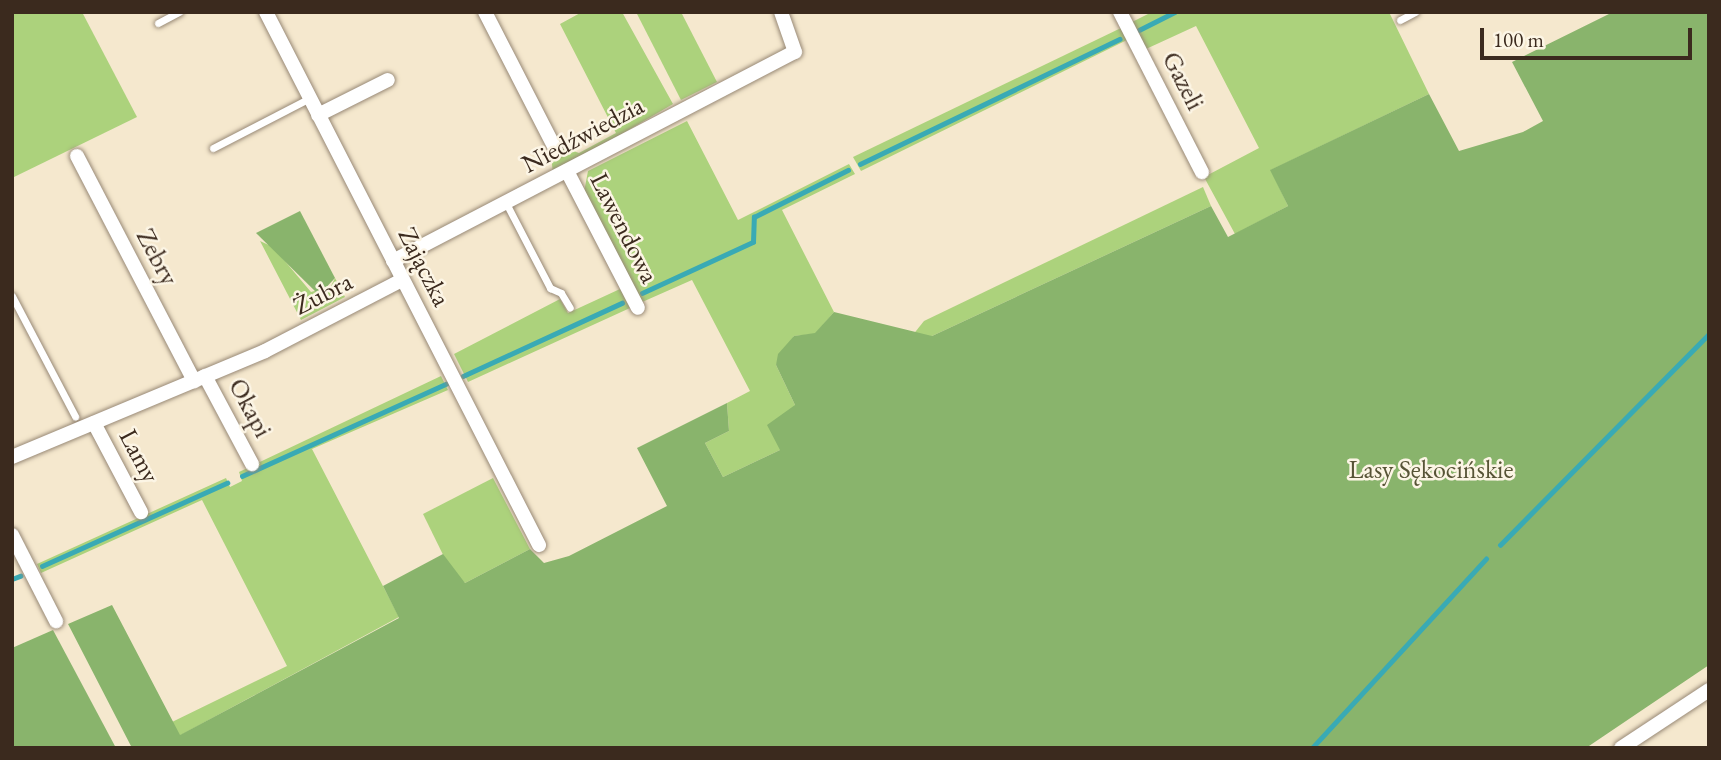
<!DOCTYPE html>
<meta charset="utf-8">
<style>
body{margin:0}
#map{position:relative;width:1721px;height:760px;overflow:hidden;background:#f5e8ce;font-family:"EB Garamond",serif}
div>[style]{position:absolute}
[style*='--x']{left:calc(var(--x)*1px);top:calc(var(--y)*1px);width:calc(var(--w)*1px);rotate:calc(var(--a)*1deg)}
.green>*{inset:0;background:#acd27c}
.forest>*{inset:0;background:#89b46c}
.stream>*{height:4.5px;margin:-2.25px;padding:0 2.25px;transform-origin:2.25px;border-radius:2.25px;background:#39aab5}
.roads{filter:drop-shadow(0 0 2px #988976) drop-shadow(0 0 2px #988976)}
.service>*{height:7px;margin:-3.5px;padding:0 3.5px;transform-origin:3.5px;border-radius:3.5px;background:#fff}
.minor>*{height:14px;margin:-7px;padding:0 7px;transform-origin:7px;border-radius:7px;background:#fff}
span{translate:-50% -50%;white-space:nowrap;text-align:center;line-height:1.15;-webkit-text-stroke:5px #fcf5e5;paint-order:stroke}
.street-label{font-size:26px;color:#3b2a1e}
.park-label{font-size:26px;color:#575436}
.frame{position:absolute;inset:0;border:14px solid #3b2a1e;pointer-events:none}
.scale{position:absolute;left:1480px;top:28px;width:212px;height:32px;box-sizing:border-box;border:4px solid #3b2a1e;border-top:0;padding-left:9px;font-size:21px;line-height:24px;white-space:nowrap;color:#3b2a1e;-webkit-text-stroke:5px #fcf5e5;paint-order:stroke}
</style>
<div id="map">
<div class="green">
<div style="clip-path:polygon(12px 12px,82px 12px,137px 117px,12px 178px)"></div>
<div style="clip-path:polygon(582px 12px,622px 12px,673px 104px,553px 174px,551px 155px,565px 148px,579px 153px,616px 133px,560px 24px)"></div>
<div style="clip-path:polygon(636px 12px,681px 12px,717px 82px,681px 100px)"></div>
<div style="clip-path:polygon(1152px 12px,1389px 12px,1429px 94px,1271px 170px,1288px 206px,1235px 234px,1204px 177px,1259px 148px,1196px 26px,1146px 49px,1132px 22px)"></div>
<div style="clip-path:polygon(1121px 28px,1127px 40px,861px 171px,853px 157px)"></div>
<div style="clip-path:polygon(687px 121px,738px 220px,849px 164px,855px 174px,782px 210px,834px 312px,815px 334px,794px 336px,776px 365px,795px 405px,780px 450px,723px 477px,705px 443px,729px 431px,727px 403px,750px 391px,692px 280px,640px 303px,584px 192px,588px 171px)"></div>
<div style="clip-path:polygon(1203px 187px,1211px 206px,932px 336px,912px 336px,924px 321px)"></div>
<div style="clip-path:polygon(260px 241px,273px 247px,311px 292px,331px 286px,335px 278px,345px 297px,301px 320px)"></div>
<div style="clip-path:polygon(620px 289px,630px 308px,468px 382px,454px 354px,560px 299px,568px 313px)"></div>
<div style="clip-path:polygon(441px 376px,448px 390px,312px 449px,399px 617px,179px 736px,172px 722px,287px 666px,202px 500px,41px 573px,37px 564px,226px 478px,230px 487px,242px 481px,239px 472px)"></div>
<div style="clip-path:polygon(493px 478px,530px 549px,465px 583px,452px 573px,423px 514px)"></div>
</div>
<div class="forest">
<div style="clip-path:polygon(1613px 12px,1709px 12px,1709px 665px,1586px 748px,132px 748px,68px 624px,112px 605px,180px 735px,399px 618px,383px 586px,443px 554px,465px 583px,530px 549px,544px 563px,569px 556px,667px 506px,637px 448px,727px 403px,729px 431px,705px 443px,723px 477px,780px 450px,767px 425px,795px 405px,776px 365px,778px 354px,794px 336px,815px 333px,834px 312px,932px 336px,1211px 206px,1228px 237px,1288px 206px,1270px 170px,1429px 94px,1459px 151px,1523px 132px,1543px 121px,1512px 62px)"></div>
<div style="clip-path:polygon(300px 211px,335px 278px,319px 295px,256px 233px)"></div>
<div style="clip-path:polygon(53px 630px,116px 748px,12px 748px,12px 648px)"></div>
</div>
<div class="stream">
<div style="--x:1139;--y:30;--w:40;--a:-26.6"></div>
<div style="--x:860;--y:164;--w:288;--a:-25.7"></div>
<div style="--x:642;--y:293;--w:122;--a:-24.7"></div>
<div style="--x:753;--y:242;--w:25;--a:-88"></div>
<div style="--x:754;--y:217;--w:105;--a:-26.6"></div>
<div style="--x:463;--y:376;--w:175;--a:-24.7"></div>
<div style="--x:242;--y:476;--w:224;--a:-24.3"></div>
<div style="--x:1500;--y:545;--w:297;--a:-45.3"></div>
<div style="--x:42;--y:566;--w:203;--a:-24.2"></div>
<div style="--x:12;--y:579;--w:9;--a:-21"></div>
<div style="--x:1312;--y:748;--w:257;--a:-47.4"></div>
</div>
<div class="roads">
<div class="service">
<div style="--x:1400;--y:20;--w:17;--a:-28"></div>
<div style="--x:158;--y:23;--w:24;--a:-28"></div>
<div style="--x:213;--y:148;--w:109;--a:-27.3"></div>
<div style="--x:506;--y:203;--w:96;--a:62.6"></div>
<div style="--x:550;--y:288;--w:12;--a:24"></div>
<div style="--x:561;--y:293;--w:17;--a:59"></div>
<div style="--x:12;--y:296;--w:136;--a:62.3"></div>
</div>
<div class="minor">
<div style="--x:266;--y:12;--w:599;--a:62.88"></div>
<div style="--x:485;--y:12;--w:155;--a:62.8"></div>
<div style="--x:1120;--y:12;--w:180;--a:62.9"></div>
<div style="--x:318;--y:115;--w:78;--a:-26.6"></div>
<div style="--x:77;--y:156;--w:254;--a:62.5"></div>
<div style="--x:567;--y:171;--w:154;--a:62.6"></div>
<div style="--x:393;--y:261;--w:453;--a:-27.5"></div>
<div style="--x:795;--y:52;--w:42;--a:-109.3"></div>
<div style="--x:205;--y:376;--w:100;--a:61.9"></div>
<div style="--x:94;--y:423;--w:101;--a:62.2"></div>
<div style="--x:12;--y:457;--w:274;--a:-22.7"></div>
<div style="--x:265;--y:351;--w:154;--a:-27.4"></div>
<div style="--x:12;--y:535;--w:97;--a:62.9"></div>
<div style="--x:1621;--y:748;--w:105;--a:-33.4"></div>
</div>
</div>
<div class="street-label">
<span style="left:1183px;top:81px;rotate:63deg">Gazeli</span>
<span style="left:583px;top:135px;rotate:-28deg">Niedźwiedzia</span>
<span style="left:624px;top:228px;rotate:63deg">Lawendowa</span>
<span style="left:157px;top:257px;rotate:62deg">Zebry</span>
<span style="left:424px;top:267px;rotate:63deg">Zajączka</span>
<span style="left:323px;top:294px;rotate:-27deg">Żubra</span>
<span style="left:250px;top:408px;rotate:62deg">Okapi</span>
<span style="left:139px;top:456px;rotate:62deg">Lamy</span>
</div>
<div class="park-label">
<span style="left:1431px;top:470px">Lasy Sękocińskie</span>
</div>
<div class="frame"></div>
<div class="scale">100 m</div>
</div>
